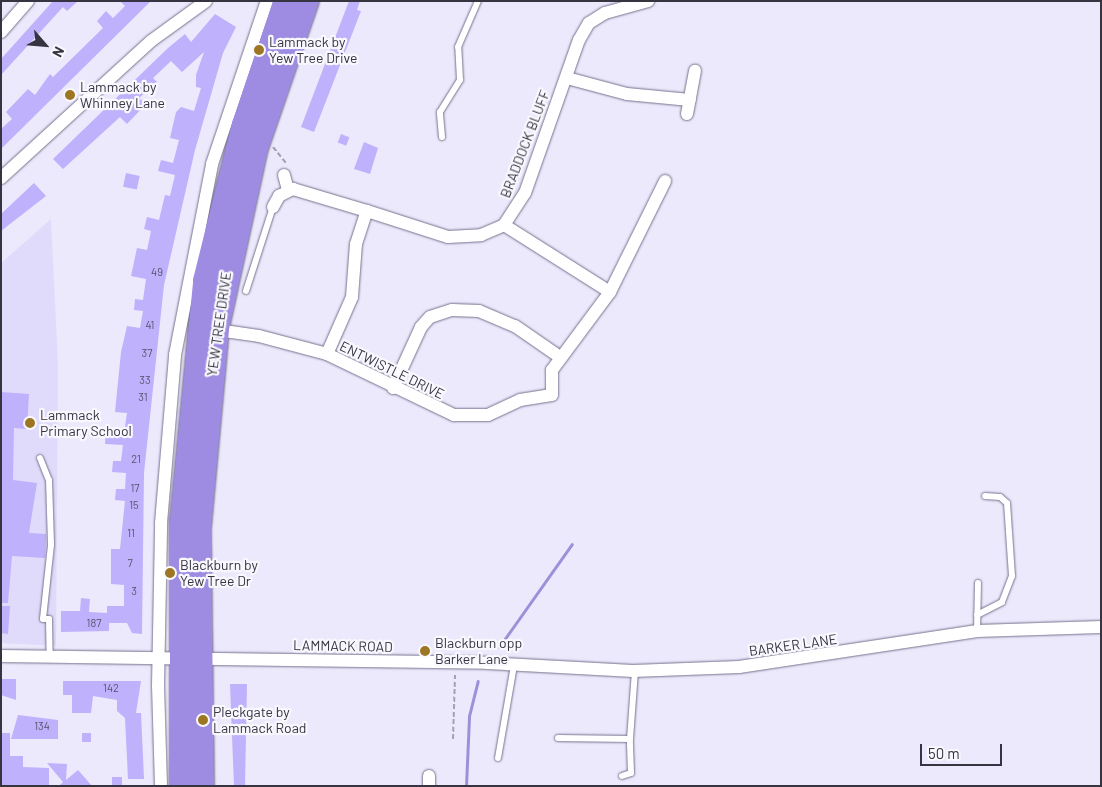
<!DOCTYPE html>
<style>
body{margin:0}
#map{position:relative;width:1102px;height:787px;overflow:hidden;background:#ece9fc;font-family:Barlow,sans-serif}
div>[style]{position:absolute}
[style*='--x']{left:calc(var(--x)*1px);top:calc(var(--y)*1px);width:calc(var(--w)*1px);rotate:calc(var(--a)*1deg)}
.built>*{inset:0;background:#e0dbfa}
.stream>*{height:3px;margin:-1.5px;padding:0 1.5px;transform-origin:1.5px;border-radius:1.5px;background:#9e90d8}
.building>*{inset:0;background:#bfb1fb;transform-origin:0 0}
.path>*{height:2px;margin-top:-1px;transform-origin:0;background:repeating-linear-gradient(90deg,#a3a0b0 0 5px,transparent 0 7.5px)}
.roads{filter:drop-shadow(0 0 1px #76718d) drop-shadow(0 0 1px #76718d)}
.lane>*{height:6px;margin:-3px;padding:0 3px;transform-origin:3px;border-radius:3px;background:#fff}
.street>*{height:12px;margin:-6px;padding:0 6px;transform-origin:6px;border-radius:6px;background:#fff}
.highway>*{height:24px;margin:-12px;padding:0 12px;transform-origin:12px;border-radius:12px;background:#9e8ce2}
.dots>*{width:14px;height:14px;translate:-50% -50%;box-sizing:border-box;border:2px solid #f9f8fe;border-radius:50%}
span{translate:-50% -50%;white-space:nowrap;text-align:center;line-height:1.15;-webkit-text-stroke:4.5px #f9f8fe;paint-order:stroke}
.number-label{font-size:11px;color:#58536f}
.number-label span{-webkit-text-stroke-width:0}
.poi-label{font-size:14px;color:#363440}
.left{translate:0 -50%;text-align:left}
.street-label{font-size:14px;color:#363440}
.frame{position:absolute;inset:0;border:2px solid #363440;pointer-events:none}
.north{position:absolute;left:20px;top:20px;width:50px;height:50px;-webkit-text-stroke:4px #f9f8fe;paint-order:stroke;rotate:117deg;font-size:14px;font-weight:700;line-height:20px;text-align:center;color:#363440}
.north::after{content:'';display:block;margin:auto;width:18px;height:22px;background:#363440;clip-path:polygon(50% 0,100% 100%,50% 72%,0 100%)}
.scale{position:absolute;left:920px;top:744px;width:82px;height:22px;box-sizing:border-box;border:2px solid #363440;border-top:0;padding-left:6px;font-size:15px;line-height:18px;white-space:nowrap;color:#363440;-webkit-text-stroke:4px #f9f8fe;paint-order:stroke}
</style>
<div id="map">
<div class="built">
<div style="clip-path:polygon(51px 219px,58px 365px,56px 646px,1px 643px,1px 263px)"></div>
</div>
<div class="stream">
<div style="--x:499;--y:647;--w:126;--a:-54.7"></div>
<div style="--x:466;--y:786;--w:70;--a:-87.5"></div>
<div style="--x:469;--y:716;--w:36;--a:-76"></div>
</div>
<div class="building">
<div style="clip-path:polygon(53px 1px,78px 1px,67px 11px,63px 7px,1px 75px,1px 59px)"></div>
<div style="clip-path:polygon(120px 1px,151px 1px,1px 149px,1px 129px,12px 119px,6px 112px,28px 89px,35px 95px,50px 74px,53px 77px,103px 28px,97px 21px,106px 11px,113px 18px,125px 6px)"></div>
<div style="clip-path:polygon(349px 1px,360px 1px,357px 10px,361px 11px,314px 132px,301px 127px)"></div>
<div style="clip-path:polygon(215px 14px,236px 27px,223px 53px,195px 150px,164px 285px,144px 473px,142px 634px,132px 633px,127px 623px,109px 623px,109px 631px,61px 632px,61px 611px,80px 611px,81px 598px,90px 599px,89px 612px,107px 613px,107px 606px,124px 606px,124px 585px,111px 584px,111px 549px,120px 549px,125px 501px,115px 500px,116px 489px,125px 489px,126px 473px,112px 472px,113px 461px,121px 461px,123px 445px,105px 444px,106px 432px,124px 433px,127px 413px,115px 412px,121px 352px,127px 326px,140px 328px,143px 311px,134px 310px,135px 299px,143px 300px,146px 279px,131px 276px,137px 248px,147px 250px,151px 231px,144px 229px,147px 217px,159px 220px,165px 195px,170px 196px,175px 175px,158px 171px,161px 160px,173px 163px,179px 140px,170px 138px,176px 112px,181px 107px,194px 111px,201px 88px,196px 87px,196px 75px,204px 52px,182px 72px,171px 61px,153px 78px,157px 82px,139px 98px,146px 104px,127px 124px,120px 117px,63px 169px,53px 159px,168px 48px,185px 34px,191px 42px)"></div>
<div style="left:341px;top:134px;width:9px;height:9px;rotate:21deg"></div>
<div style="clip-path:polygon(364px 142px,378px 148px,370px 174px,354px 169px)"></div>
<div style="left:126px;top:173px;width:14px;height:14px;rotate:12deg"></div>
<div style="clip-path:polygon(34px 183px,46px 196px,1px 231px,1px 214px)"></div>
<div style="clip-path:polygon(1px 392px,29px 394px,27px 429px,14px 428px,13px 480px,37px 483px,29px 533px,46px 534px,46px 542px,45px 558px,12px 556px,8px 603px,1px 603px)"></div>
<div style="clip-path:polygon(1px 606px,10px 606px,8px 634px,1px 633px)"></div>
<div style="clip-path:polygon(1px 679px,16px 679px,16px 700px,1px 695px)"></div>
<div style="clip-path:polygon(63px 681px,141px 681px,136px 713px,141px 713px,144px 779px,128px 779px,125px 718px,117px 711px,117px 700px,93px 696px,91px 713px,72px 713px,72px 695px,63px 695px)"></div>
<div style="clip-path:polygon(230px 684px,247px 684px,245px 786px,234px 786px)"></div>
<div style="clip-path:polygon(18px 715px,58px 720px,58px 739px,11px 739px)"></div>
<div style="clip-path:polygon(1px 733px,10px 733px,10px 756px,23px 756px,23px 767px,49px 768px,49px 786px,1px 786px)"></div>
<div style="left:82px;top:733px;width:9px;height:9px"></div>
<div style="clip-path:polygon(47px 763px,67px 764px,66px 780px,78px 770px,92px 786px,59px 786px,63px 782px)"></div>
<div style="left:112px;top:777px;width:10px;height:9px"></div>
</div>
<div class="path">
<div style="--x:273;--y:147;--w:22;--a:51"></div>
<div style="--x:453;--y:739;--w:64;--a:-88.2"></div>
</div>
<div class="roads">
<div class="lane">
<div style="--x:442;--y:137;--w:25;--a:-95"></div>
<div style="--x:440;--y:112;--w:38;--a:-58"></div>
<div style="--x:460;--y:80;--w:33;--a:-93"></div>
<div style="--x:458;--y:47;--w:50;--a:-66.5"></div>
<div style="--x:246;--y:291;--w:88;--a:-72.2"></div>
<div style="--x:40;--y:458;--w:24;--a:68"></div>
<div style="--x:49;--y:480;--w:65;--a:88.2"></div>
<div style="--x:51;--y:545;--w:74;--a:96.2"></div>
<div style="--x:43;--y:619;--w:6;--a:0"></div>
<div style="--x:49;--y:619;--w:39;--a:89"></div>
<div style="--x:977;--y:615;--w:28;--a:-27"></div>
<div style="--x:1002;--y:602;--w:28;--a:-69"></div>
<div style="--x:1012;--y:576;--w:73;--a:-93.9"></div>
<div style="--x:1007;--y:503;--w:9;--a:-139"></div>
<div style="--x:1000;--y:497;--w:15;--a:-176"></div>
<div style="--x:977;--y:631;--w:48;--a:-88.8"></div>
<div style="--x:558;--y:738;--w:72;--a:0.8"></div>
<div style="--x:630;--y:739;--w:68;--a:-85.8"></div>
<div style="--x:498;--y:758;--w:94;--a:-80.2"></div>
<div style="--x:622;--y:776;--w:9;--a:-18"></div>
<div style="--x:631;--y:773;--w:34;--a:-92"></div>
</div>
<div class="street">
<div style="--x:1;--y:32;--w:41;--a:-48.9"></div>
<div style="--x:567;--y:78;--w:62;--a:14.9"></div>
<div style="--x:627;--y:94;--w:63;--a:5.4"></div>
<div style="--x:687;--y:114;--w:44;--a:-79.5"></div>
<div style="--x:284;--y:175;--w:16;--a:75"></div>
<div style="--x:1;--y:178;--w:203;--a:-42.4"></div>
<div style="--x:151;--y:41;--w:68;--a:-36"></div>
<div style="--x:273;--y:207;--w:13;--a:-61"></div>
<div style="--x:279;--y:196;--w:16;--a:-27"></div>
<div style="--x:293;--y:189;--w:77;--a:16.6"></div>
<div style="--x:504;--y:225;--w:125;--a:32.3"></div>
<div style="--x:217;--y:330;--w:42;--a:8.1"></div>
<div style="--x:259;--y:336;--w:70;--a:14.8"></div>
<div style="--x:327;--y:354;--w:141;--a:25.7"></div>
<div style="--x:454;--y:415;--w:34;--a:0"></div>
<div style="--x:488;--y:415;--w:35;--a:-25"></div>
<div style="--x:520;--y:400;--w:32;--a:-9"></div>
<div style="--x:552;--y:395;--w:25;--a:-90"></div>
<div style="--x:552;--y:370;--w:97;--a:-53.4"></div>
<div style="--x:610;--y:292;--w:124;--a:-63.6"></div>
<div style="--x:327;--y:354;--w:62;--a:-66.3"></div>
<div style="--x:352;--y:297;--w:53;--a:-85.7"></div>
<div style="--x:356;--y:244;--w:35;--a:-72"></div>
<div style="--x:367;--y:211;--w:85;--a:17.8"></div>
<div style="--x:448;--y:237;--w:33;--a:-3"></div>
<div style="--x:481;--y:235;--w:25;--a:-23"></div>
<div style="--x:504;--y:225;--w:38;--a:-57"></div>
<div style="--x:525;--y:193;--w:162;--a:-70.6"></div>
<div style="--x:579;--y:40;--w:20;--a:-60"></div>
<div style="--x:589;--y:23;--w:19;--a:-32"></div>
<div style="--x:605;--y:13;--w:45;--a:-15.6"></div>
<div style="--x:393;--y:388;--w:67;--a:-65.3"></div>
<div style="--x:421;--y:327;--w:13;--a:-48"></div>
<div style="--x:430;--y:317;--w:23;--a:-18"></div>
<div style="--x:452;--y:310;--w:27;--a:2"></div>
<div style="--x:479;--y:311;--w:39;--a:23"></div>
<div style="--x:515;--y:326;--w:55;--a:34.6"></div>
<div style="--x:1;--y:656;--w:486;--a:0.8"></div>
<div style="--x:487;--y:663;--w:146;--a:3.1"></div>
<div style="--x:633;--y:671;--w:106;--a:-2.2"></div>
<div style="--x:739;--y:667;--w:241;--a:-8.6"></div>
<div style="--x:977;--y:631;--w:124;--a:-1.8"></div>
<div style="--x:429;--y:776;--w:10;--a:90"></div>
<div style="--x:161;--y:786;--w:100;--a:-91.7"></div>
<div style="--x:158;--y:686;--w:163;--a:-88.9"></div>
<div style="--x:161;--y:523;--w:169;--a:-85.2"></div>
<div style="--x:175;--y:355;--w:195;--a:-79"></div>
<div style="--x:212;--y:164;--w:172;--a:-71.4"></div>
</div>
<div class="highway">
<div style="--x:182;--y:786;--w:264;--a:-90"></div>
<div style="--x:182;--y:522;--w:242;--a:-84.5"></div>
<div style="--x:205;--y:281;--w:161;--a:-76"></div>
<div style="--x:244;--y:125;--w:131;--a:-71.3"></div>
<div style="--x:202;--y:786;--w:259;--a:-90.7"></div>
<div style="--x:199;--y:527;--w:200;--a:-84.8"></div>
<div style="--x:217;--y:328;--w:184;--a:-77.8"></div>
<div style="--x:256;--y:148;--w:156;--a:-70.9"></div>
</div>
</div>
<div class="dots">
<div style="left:259px;top:50px;background:#9d7623"></div>
<div style="left:70px;top:95px;background:#9d7623"></div>
<div style="left:30px;top:423px;background:#9d7623"></div>
<div style="left:170px;top:573px;background:#9d7623"></div>
<div style="left:425px;top:651px;background:#9d7623"></div>
<div style="left:203px;top:720px;background:#9d7623"></div>
</div>
<div class="number-label">
<span style="left:157px;top:272px">49</span>
<span style="left:150px;top:325px">41</span>
<span style="left:147px;top:353px">37</span>
<span style="left:145px;top:380px">33</span>
<span style="left:143px;top:397px">31</span>
<span style="left:136px;top:459px">21</span>
<span style="left:135px;top:488px">17</span>
<span style="left:134px;top:505px">15</span>
<span style="left:131px;top:533px">11</span>
<span style="left:130px;top:563px">7</span>
<span style="left:134px;top:591px">3</span>
<span style="left:94px;top:623px">187</span>
<span style="left:111px;top:688px">142</span>
<span style="left:42px;top:726px">134</span>
</div>
<div class="poi-label">
<span class="left" style="left:269px;top:50px">Lammack by<br>Yew Tree Drive</span>
<span class="left" style="left:80px;top:95px">Lammack by<br>Whinney Lane</span>
<span class="left" style="left:40px;top:423px">Lammack<br>Primary School</span>
<span class="left" style="left:180px;top:573px">Blackburn by<br>Yew Tree Dr</span>
<span class="left" style="left:435px;top:651px">Blackburn opp<br>Barker Lane</span>
<span class="left" style="left:213px;top:720px">Pleckgate by<br>Lammack Road</span>
</div>
<div class="street-label">
<span style="left:525px;top:144px;rotate:-69deg">BRADDOCK BLUFF</span>
<span style="left:219px;top:324px;rotate:-82deg">YEW TREE DRIVE</span>
<span style="left:392px;top:370px;rotate:26deg">ENTWISTLE DRIVE</span>
<span style="left:793px;top:645px;rotate:-8deg">BARKER LANE</span>
<span style="left:343px;top:646px;rotate:1deg">LAMMACK ROAD</span>
</div>
<div class="frame"></div>
<div class="north">N</div>
<div class="scale">50 m</div>
</div>
